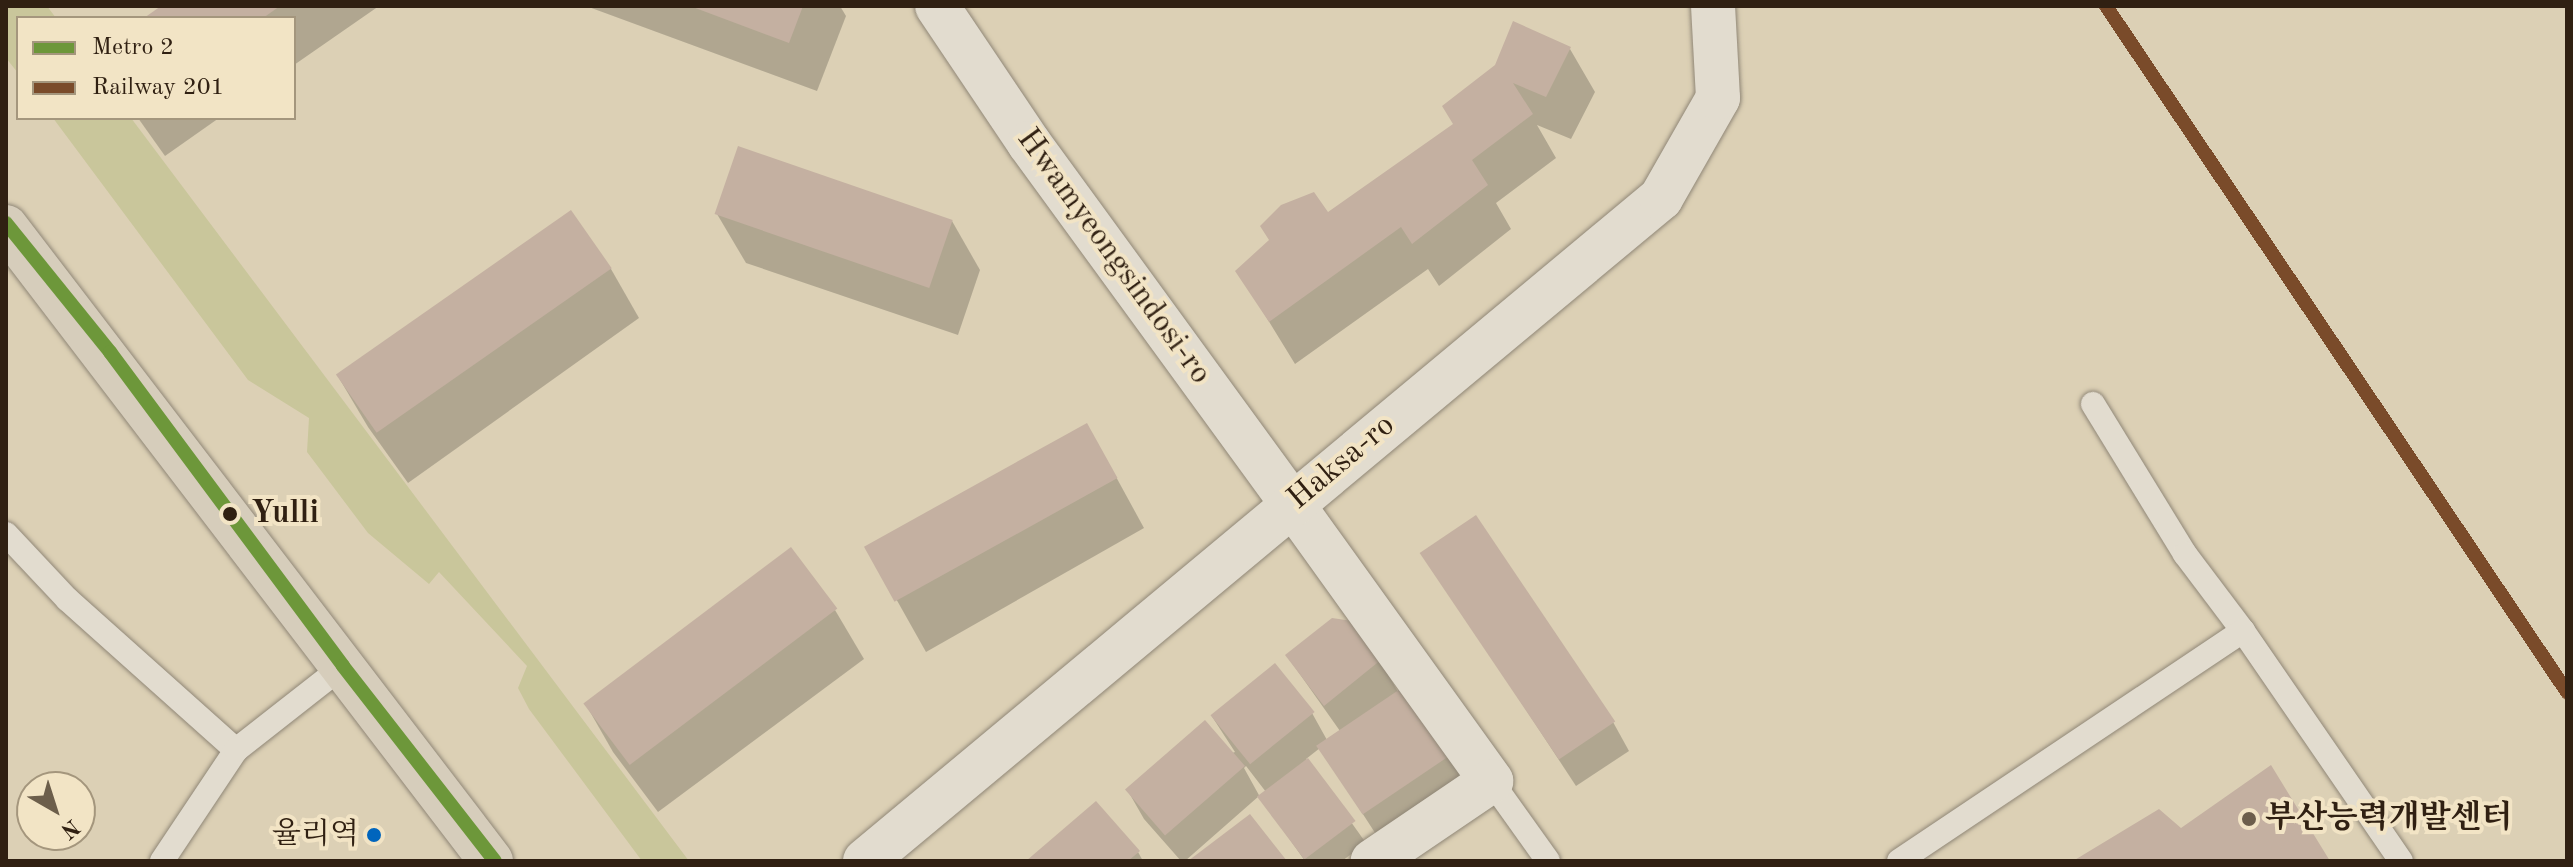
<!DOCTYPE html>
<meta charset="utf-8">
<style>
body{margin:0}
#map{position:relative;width:2573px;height:867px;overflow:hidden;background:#dcd0b5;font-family:"Old Standard TT","Noto Serif KR",serif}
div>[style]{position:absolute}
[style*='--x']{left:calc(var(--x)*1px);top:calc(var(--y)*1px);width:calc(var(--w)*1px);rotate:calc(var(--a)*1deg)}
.green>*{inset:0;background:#c9c69b}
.shadow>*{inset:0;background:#0003}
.building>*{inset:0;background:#c4b0a1;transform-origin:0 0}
.roads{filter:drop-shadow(0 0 2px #908777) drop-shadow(0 0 2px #908777)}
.service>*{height:24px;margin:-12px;padding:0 12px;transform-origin:12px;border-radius:12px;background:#e2dccf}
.minor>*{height:44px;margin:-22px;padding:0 22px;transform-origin:22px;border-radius:22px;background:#e2dccf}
.secondary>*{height:44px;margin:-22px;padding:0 22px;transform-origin:22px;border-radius:22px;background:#e2dccf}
.primary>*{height:44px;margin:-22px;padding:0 22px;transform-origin:22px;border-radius:22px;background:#d6cdbb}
.rail-1>*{height:14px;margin:-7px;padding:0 7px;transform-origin:7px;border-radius:7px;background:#7a4b2a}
.metro-1>*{height:14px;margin:-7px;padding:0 7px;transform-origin:7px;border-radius:7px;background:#6d973a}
.dots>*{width:22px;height:22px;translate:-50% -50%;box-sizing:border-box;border:4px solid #f2e4c5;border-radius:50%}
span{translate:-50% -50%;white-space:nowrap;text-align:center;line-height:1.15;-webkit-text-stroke:8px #f2e4c5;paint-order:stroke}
.bus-label{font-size:30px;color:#302012}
.right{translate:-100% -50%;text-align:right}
.street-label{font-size:32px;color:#302012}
.stop-label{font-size:32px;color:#302012;font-weight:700}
.left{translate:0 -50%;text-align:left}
.poi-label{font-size:32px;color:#302012;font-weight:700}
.frame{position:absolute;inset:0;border:8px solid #302012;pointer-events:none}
.legend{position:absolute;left:16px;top:16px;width:280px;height:104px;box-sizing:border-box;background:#f2e4c5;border:2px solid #a4967d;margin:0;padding:10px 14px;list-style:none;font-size:24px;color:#302012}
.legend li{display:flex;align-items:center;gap:16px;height:40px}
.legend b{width:40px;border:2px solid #a4967d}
.north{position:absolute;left:16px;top:771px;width:80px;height:80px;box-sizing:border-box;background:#f2e4c5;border:2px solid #a4967d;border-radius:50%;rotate:141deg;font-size:22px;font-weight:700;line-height:32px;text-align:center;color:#302012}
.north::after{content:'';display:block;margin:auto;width:28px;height:36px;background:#6c5e4b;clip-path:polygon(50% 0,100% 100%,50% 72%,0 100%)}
</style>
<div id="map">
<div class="green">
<div style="clip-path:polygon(6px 6px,47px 6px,56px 18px,18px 18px,18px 73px,6px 58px)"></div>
<div style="clip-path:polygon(53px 118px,131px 118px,689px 861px,642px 861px,529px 709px,518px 688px,527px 666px,439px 572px,429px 584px,368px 533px,307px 452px,309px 418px,248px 380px)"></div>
</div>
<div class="shadow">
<div style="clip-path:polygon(165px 6px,379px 6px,294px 65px,294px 18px,148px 18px)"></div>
<div style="clip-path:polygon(586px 6px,840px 6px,846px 16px,817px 91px)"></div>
<div style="clip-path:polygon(1570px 49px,1595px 92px,1571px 139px,1537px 125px,1556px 158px,1496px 203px,1511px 229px,1439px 286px,1428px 269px,1295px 364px,1238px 271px,1327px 215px,1455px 125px,1444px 106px)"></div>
<div style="clip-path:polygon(138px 118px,219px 118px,165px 156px)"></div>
<div style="clip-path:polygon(571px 213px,611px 269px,639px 318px,408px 483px,368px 427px,339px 378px)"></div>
<div style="clip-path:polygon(717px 214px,952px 221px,980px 270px,958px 335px,746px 263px)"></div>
<div style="clip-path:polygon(1115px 475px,1144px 528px,926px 652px,868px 549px)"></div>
<div style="clip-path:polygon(1423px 553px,1613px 722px,1629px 751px,1576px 786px)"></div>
<div style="clip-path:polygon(835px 610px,864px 659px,658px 812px,613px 752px,585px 703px)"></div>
<div style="clip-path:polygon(evenodd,1287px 656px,1380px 660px,1398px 692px,1471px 781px,1381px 842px,1320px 748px,1306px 759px,1366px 843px,1342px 861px,1305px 861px,1259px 796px,1185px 861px,1181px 861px,1144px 819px,1128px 791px,1235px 752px,1211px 715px,1312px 713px,1327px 740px,1340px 731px,1287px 656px,1246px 766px,1266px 792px,1260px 797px,1244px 768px,1246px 766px)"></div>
<div style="clip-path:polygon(1138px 852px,1143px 861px,1029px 861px)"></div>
</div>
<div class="building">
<div style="clip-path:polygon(161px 6px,280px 6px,263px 18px,144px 18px)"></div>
<div style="clip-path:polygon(690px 6px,803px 6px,789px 43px)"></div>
<div style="clip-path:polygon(1513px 21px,1571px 47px,1546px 97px,1513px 83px,1533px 114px,1472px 160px,1488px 185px,1412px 244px,1401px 227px,1269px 322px,1235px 271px,1269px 240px,1260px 226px,1281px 205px,1314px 192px,1328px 212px,1453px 124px,1442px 106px,1495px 65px)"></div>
<div style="left:738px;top:146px;width:227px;height:72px;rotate:19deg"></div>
<div style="left:571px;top:210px;width:71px;height:287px;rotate:55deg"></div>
<div style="left:1087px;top:423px;width:63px;height:255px;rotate:61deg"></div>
<div style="left:1476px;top:515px;width:249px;height:68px;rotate:56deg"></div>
<div style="left:791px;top:547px;width:77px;height:260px;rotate:53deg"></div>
<div style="clip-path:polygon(1332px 618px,1359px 622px,1382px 659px,1324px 706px,1285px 655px)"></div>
<div style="left:1275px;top:663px;width:63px;height:83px;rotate:51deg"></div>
<div style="left:1409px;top:683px;width:83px;height:112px;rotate:56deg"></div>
<div style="left:1205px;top:720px;width:61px;height:106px;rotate:49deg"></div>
<div style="left:1308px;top:758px;width:79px;height:64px;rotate:53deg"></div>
<div style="clip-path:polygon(2271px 765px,2330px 861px,2073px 861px,2159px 809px,2181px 828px)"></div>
<div style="clip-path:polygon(1096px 801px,1140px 851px,1128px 861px,1026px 861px)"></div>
<div style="clip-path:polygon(1250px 814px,1287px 861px,1188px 861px)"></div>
</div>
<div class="roads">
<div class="service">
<div style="--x:2093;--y:404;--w:176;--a:58.5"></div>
<div style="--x:2185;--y:554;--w:96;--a:53"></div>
<div style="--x:2243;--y:631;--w:279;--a:55.5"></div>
<div style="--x:6;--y:534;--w:89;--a:46.8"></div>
<div style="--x:67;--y:599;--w:227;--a:41.8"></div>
<div style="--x:1491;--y:781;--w:98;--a:54.5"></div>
<div style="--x:162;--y:861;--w:133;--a:-56.3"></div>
<div style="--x:236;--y:750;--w:136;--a:-38.1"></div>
<div style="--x:1899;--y:861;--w:414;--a:-33.8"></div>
</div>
<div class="minor">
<div style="--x:1293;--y:505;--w:340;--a:54.3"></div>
<div style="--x:1491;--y:781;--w:143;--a:145.9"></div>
</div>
<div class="secondary">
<div style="--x:937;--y:6;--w:165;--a:56.1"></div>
<div style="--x:1029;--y:143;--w:448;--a:53.9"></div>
<div style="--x:865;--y:861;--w:1036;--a:-39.79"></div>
<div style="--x:1661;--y:198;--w:115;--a:-60.3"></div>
<div style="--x:1718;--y:98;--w:92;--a:-93.1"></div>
</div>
<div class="primary">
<div style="--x:6;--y:227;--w:798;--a:52.58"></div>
</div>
</div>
<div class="rail-1">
<div style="--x:2106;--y:6;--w:827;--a:56.1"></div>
</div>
<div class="metro-1">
<div style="--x:6;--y:223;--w:166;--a:51.1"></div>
<div style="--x:110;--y:352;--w:391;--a:53.4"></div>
<div style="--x:343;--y:666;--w:247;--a:52.1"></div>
</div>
<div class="dots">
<div style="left:230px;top:514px;background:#302012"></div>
<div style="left:2249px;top:819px;background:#6c5e4b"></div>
<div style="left:374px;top:835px;background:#0065bd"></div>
</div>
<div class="bus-label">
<span class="right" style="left:359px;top:835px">율리역</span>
</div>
<div class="street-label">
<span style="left:1113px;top:257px;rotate:54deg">Hwamyeongsindosi-ro</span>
<span style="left:1342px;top:463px;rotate:-40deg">Haksa-ro</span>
</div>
<div class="stop-label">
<span class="left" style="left:251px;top:514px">Yulli</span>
</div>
<div class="poi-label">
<span class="left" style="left:2265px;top:819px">부산능력개발센터</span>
</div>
<div class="frame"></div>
<ul class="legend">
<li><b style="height:10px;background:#6d973a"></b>Metro 2</li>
<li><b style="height:10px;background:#7a4b2a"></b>Railway 201</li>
</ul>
<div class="north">N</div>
</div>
